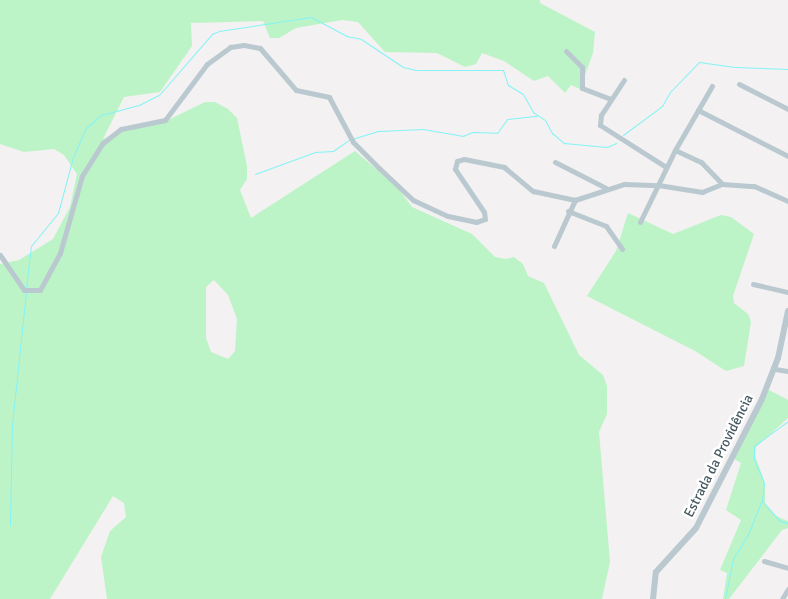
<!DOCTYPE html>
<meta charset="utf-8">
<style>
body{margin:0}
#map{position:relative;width:788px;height:599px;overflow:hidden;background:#f3f1f1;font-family:Signika,sans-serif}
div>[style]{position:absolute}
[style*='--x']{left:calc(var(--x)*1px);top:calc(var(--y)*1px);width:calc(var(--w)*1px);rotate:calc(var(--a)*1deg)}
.green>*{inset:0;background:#bcf4c7}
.stream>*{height:1px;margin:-0.5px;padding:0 0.5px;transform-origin:0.5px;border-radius:0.5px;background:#84f3f6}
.minor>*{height:5px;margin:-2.5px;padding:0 2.5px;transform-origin:2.5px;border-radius:2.5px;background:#bac9cf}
.tertiary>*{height:6px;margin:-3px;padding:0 3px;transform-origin:3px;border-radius:3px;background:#bac9cf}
span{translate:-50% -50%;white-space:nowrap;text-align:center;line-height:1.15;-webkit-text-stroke:5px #fff;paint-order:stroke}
.street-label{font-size:14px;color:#465961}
</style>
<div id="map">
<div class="green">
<div style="clip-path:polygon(evenodd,0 0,540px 0,540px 3px,595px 32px,593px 53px,580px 89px,571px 85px,565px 93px,548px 76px,534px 81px,504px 61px,482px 53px,476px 64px,465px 67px,437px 53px,385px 52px,358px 22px,342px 20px,296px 28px,279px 38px,270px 38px,263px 21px,191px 23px,192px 46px,160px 92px,124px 97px,103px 139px,131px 126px,160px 124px,205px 102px,215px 102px,228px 109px,237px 118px,247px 166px,247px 179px,240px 190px,251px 218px,355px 151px,398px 188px,412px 207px,472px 234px,495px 257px,506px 259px,514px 257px,523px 264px,528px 276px,544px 283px,579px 355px,603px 375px,607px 386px,607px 414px,599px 432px,610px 562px,602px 599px,107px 599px,101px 557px,110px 531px,126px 517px,124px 503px,113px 496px,50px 599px,0 599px,0 264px,19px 260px,53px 239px,70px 207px,77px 174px,64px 155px,54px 149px,24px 152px,0 144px,0 0,214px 280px,228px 295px,237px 319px,235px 351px,228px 359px,211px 352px,206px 338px,206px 287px,214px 280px)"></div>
<div style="clip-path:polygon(628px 213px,673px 234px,721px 215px,731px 217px,754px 234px,733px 296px,734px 303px,748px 314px,751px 322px,744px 366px,726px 371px,695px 351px,587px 296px,616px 251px)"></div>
<div style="clip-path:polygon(767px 389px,788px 400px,788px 418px,756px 447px,755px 456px,765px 483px,765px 503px,776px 516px,788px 521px,788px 528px,782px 530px,729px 599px,723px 599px,727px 573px,720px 570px,741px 520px,726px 510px,741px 463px,731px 457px)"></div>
</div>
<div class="stream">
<div style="--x:623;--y:135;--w:49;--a:-36.6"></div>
<div style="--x:662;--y:106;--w:16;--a:-60"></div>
<div style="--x:670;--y:92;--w:42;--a:-46"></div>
<div style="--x:699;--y:62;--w:36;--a:8"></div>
<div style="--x:735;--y:67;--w:53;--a:2.2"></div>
<div style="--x:352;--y:139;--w:28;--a:-17"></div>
<div style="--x:379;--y:131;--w:44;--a:-2.6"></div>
<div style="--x:423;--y:129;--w:41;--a:9.9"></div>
<div style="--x:463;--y:136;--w:10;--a:-24"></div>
<div style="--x:472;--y:132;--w:25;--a:2"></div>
<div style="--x:497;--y:133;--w:17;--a:-54"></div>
<div style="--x:507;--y:119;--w:30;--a:-6"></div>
<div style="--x:255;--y:174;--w:64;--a:-20.1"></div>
<div style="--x:315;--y:152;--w:18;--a:-3"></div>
<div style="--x:333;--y:151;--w:19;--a:-35"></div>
<div style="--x:26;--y:288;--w:42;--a:-83.2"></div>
<div style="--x:31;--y:246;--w:43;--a:-50.7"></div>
<div style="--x:58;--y:213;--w:58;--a:-75"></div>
<div style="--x:73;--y:157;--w:32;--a:-66"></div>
<div style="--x:86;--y:128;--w:20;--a:-41"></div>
<div style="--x:101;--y:115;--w:39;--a:-15"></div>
<div style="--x:139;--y:105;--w:22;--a:-27"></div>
<div style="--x:159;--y:95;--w:81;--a:-49"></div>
<div style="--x:212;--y:34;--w:8;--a:-23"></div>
<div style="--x:219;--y:31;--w:93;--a:-8.7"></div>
<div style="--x:311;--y:17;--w:40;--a:28"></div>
<div style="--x:346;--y:36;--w:15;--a:11"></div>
<div style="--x:361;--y:39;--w:50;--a:33.7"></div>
<div style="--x:403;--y:67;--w:13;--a:13"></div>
<div style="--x:416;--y:70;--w:87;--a:0"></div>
<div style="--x:503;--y:70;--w:16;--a:72"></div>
<div style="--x:508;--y:85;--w:17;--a:31"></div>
<div style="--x:523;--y:94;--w:21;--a:61"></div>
<div style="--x:533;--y:112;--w:14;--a:34"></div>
<div style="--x:545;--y:120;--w:15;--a:62"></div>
<div style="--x:552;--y:133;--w:16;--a:40"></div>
<div style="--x:564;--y:143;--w:43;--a:5.3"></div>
<div style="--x:607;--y:147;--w:10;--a:-24"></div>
<div style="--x:762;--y:501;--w:27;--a:48"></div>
<div style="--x:780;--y:521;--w:8;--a:14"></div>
<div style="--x:10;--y:525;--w:100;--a:-88.9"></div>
<div style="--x:12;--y:425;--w:134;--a:-84"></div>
<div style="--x:725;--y:599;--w:41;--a:-78.7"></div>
<div style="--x:733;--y:559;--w:31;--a:-59"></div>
<div style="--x:749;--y:532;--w:35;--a:-68"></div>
<div style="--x:762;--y:500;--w:17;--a:-83"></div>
<div style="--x:764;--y:483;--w:26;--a:-113"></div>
<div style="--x:754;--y:459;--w:13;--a:-90"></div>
<div style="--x:754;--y:446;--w:42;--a:-36.3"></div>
</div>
<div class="minor">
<div style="--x:566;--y:51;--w:23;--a:45"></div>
<div style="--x:582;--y:67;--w:21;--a:90"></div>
<div style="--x:582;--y:88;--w:31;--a:21"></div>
<div style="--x:624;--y:80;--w:42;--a:123.3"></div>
<div style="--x:601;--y:115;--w:10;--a:96"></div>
<div style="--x:600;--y:125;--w:78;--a:32.5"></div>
<div style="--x:739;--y:84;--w:55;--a:27"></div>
<div style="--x:698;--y:110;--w:101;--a:27.1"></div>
<div style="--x:675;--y:150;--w:29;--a:25"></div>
<div style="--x:701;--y:162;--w:30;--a:46"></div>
<div style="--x:555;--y:162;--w:57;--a:27"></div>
<div style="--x:568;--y:211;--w:41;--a:21.5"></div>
<div style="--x:606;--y:226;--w:28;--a:55"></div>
<div style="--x:640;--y:222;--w:80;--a:-64.1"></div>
<div style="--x:675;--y:150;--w:74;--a:-60"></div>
<div style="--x:554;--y:246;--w:51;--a:-65.5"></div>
<div style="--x:0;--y:255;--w:42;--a:55.6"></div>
<div style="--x:24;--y:290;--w:16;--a:0"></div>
<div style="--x:40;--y:290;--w:42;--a:-61.6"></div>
<div style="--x:60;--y:253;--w:80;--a:-74.1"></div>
<div style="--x:82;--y:176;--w:39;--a:-58"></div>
<div style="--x:103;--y:143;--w:23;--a:-38"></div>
<div style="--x:121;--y:129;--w:45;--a:-11.6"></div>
<div style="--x:165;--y:120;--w:70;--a:-53.1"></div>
<div style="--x:207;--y:64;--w:29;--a:-36"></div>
<div style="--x:230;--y:47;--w:14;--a:-8"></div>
<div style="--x:244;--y:45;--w:16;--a:11"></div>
<div style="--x:260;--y:48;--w:55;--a:49.4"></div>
<div style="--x:296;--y:90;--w:34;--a:12"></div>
<div style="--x:329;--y:97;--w:51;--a:61.9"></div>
<div style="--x:353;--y:142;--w:37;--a:45"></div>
<div style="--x:379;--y:168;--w:47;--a:43.3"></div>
<div style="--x:413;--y:200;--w:38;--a:25"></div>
<div style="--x:448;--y:216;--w:29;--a:12"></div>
<div style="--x:476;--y:222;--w:9;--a:-18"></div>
<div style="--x:485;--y:219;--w:7;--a:-98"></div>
<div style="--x:484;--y:212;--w:52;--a:-124"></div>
<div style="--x:455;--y:169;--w:8;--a:-76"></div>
<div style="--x:457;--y:161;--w:7;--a:-16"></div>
<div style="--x:464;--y:159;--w:41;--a:11.3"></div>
<div style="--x:504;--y:167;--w:38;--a:40"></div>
<div style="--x:533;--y:191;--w:43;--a:12.1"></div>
<div style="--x:575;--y:200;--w:52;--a:-18.1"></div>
<div style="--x:624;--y:184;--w:34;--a:2"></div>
<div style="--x:658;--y:185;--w:45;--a:9"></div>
<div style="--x:702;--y:192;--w:22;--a:-22"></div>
<div style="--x:722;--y:184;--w:32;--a:4"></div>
<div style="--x:754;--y:186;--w:37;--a:24"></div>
<div style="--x:753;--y:284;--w:36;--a:13"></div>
<div style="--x:775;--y:369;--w:13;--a:9"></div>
<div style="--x:764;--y:561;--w:25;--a:16"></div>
<div style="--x:782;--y:599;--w:12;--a:-59"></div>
</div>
<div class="tertiary">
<div style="--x:653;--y:599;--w:27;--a:-84"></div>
<div style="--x:656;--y:572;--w:59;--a:-47.7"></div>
<div style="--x:696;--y:528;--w:145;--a:-62.9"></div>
<div style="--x:762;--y:399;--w:44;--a:-68.7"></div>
<div style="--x:778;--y:358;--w:48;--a:-78"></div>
</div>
<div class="street-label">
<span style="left:719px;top:456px;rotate:-63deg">Estrada da Providência</span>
</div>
</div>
